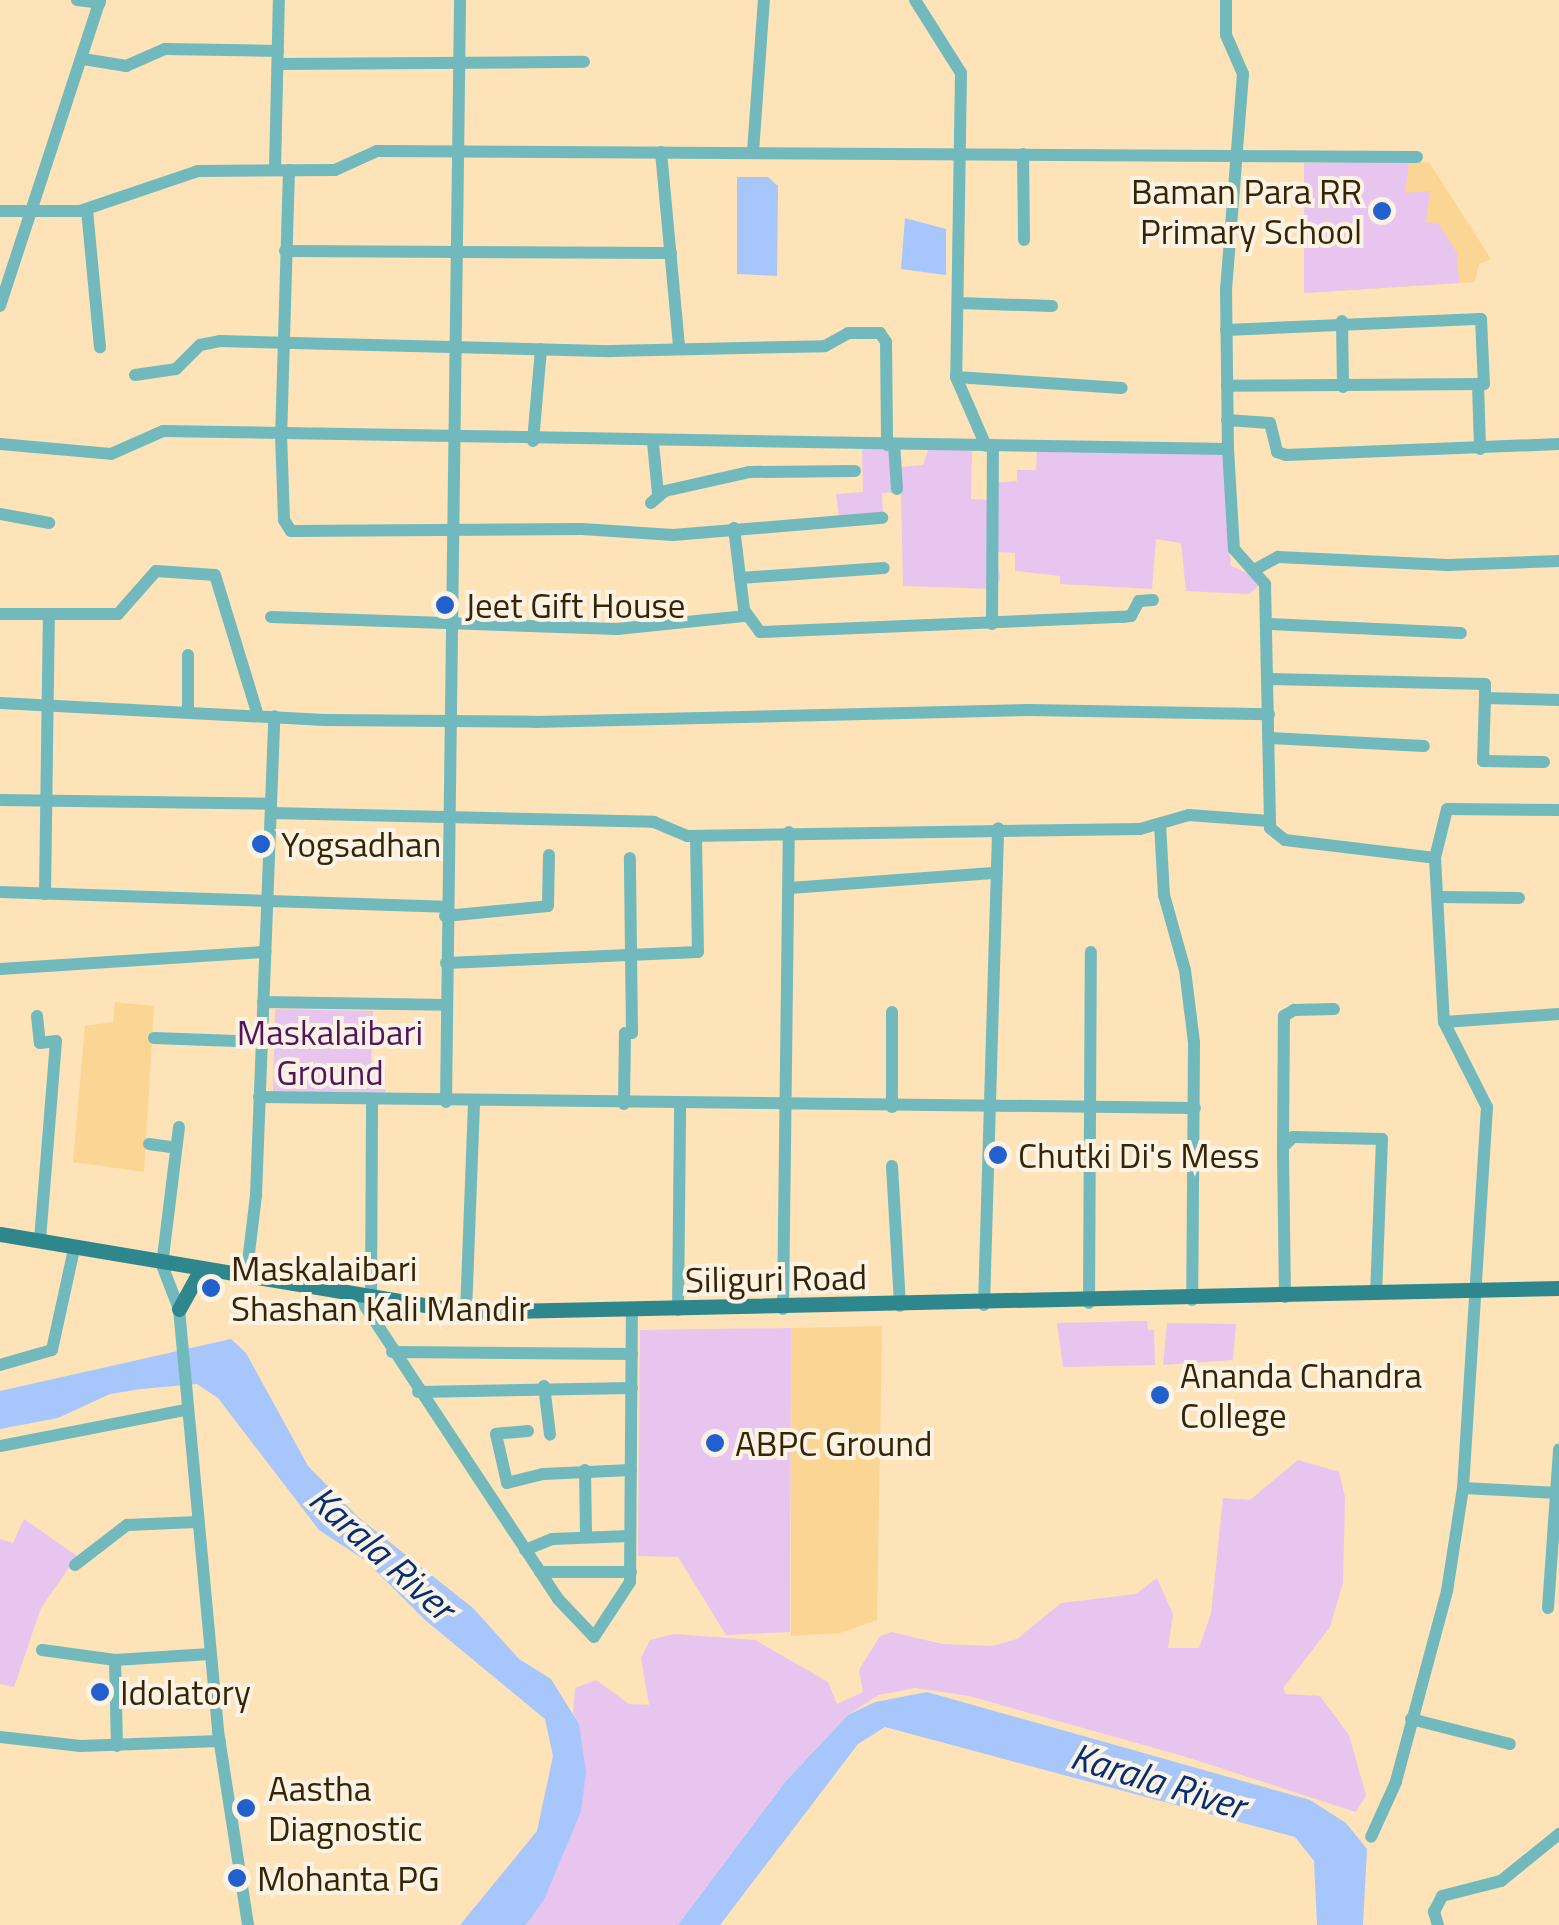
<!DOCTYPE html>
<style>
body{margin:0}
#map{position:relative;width:1559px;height:1925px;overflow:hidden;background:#fde3b7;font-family:"Titillium Web",sans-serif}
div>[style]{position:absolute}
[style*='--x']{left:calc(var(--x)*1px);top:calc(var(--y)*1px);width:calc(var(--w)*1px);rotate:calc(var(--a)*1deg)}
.built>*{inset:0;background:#fbd594}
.green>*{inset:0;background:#e7c5ee}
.water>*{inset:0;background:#a7c6fb}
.minor>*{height:12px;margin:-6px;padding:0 6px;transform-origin:6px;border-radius:6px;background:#71b9bd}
.major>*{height:15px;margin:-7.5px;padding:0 7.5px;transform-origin:7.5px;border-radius:7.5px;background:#2e878c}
.dots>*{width:28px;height:28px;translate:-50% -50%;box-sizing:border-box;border:5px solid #fcf3e5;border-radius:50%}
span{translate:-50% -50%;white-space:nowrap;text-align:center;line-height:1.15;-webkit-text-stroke:8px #fcf3e5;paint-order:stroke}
.poi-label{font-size:35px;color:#352504}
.right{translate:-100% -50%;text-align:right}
.left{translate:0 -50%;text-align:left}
.park-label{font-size:35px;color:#53155e}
.street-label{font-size:35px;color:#352504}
.water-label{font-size:38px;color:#042f77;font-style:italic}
</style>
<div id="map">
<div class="built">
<div style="clip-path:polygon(1429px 162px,1491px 259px,1479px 264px,1475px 282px,1304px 293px,1304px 163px)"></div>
<div style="clip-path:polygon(115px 1002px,154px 1006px,144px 1172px,73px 1162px,85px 1026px,113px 1022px)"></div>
<div style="clip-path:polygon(882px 1326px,877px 1620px,840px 1633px,791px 1636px,791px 1328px)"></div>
</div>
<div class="green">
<div style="clip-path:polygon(1409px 162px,1405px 193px,1430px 191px,1426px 222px,1439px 224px,1457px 253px,1459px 283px,1304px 293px,1304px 163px)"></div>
<div style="clip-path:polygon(862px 447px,900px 448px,902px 467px,923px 465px,929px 447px,972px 450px,971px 499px,991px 500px,991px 483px,1017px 481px,1017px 470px,1036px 470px,1037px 450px,1223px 452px,1231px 566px,1256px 577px,1259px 586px,1249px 594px,1186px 591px,1181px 543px,1156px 539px,1152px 589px,1060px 584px,1060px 576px,1015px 571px,1015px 553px,997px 552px,1000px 579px,994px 589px,903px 586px,901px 492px,882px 493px,883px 515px,839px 517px,836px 494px,863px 492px)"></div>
<div style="clip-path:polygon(275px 1009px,373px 1011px,371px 1068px,386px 1069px,385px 1095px,273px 1092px)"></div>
<div style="clip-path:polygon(1147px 1321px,1148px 1330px,1154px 1330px,1155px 1365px,1063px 1367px,1057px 1323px)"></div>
<div style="clip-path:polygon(1167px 1323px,1236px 1324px,1233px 1360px,1163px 1365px)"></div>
<div style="clip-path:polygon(791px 1328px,790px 1632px,726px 1635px,678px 1557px,638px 1556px,640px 1330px)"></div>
<div style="clip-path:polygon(1298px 1460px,1339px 1472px,1345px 1497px,1343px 1583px,1330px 1627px,1283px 1688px,1286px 1694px,1320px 1696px,1349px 1735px,1366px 1795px,1356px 1812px,1183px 1756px,969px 1696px,915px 1688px,878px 1695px,848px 1715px,786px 1781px,678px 1925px,526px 1925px,544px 1900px,579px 1724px,573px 1713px,575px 1688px,596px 1680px,629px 1704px,649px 1705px,641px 1658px,650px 1640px,674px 1634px,755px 1640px,828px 1682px,837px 1704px,863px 1692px,859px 1670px,880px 1636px,892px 1632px,942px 1644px,993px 1646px,1017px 1639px,1061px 1603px,1136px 1594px,1157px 1578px,1173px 1614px,1168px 1648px,1199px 1648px,1211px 1614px,1223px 1498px,1250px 1500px)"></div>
<div style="clip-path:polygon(24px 1519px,77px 1556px,41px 1608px,14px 1687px,0 1684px,0 1539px,13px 1543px)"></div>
</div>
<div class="water">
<div style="clip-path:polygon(737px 177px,768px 177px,778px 186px,777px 276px,737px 274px)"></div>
<div style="clip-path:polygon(905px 218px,946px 229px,946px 275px,901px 269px)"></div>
<div style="clip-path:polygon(231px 1339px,246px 1353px,308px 1466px,358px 1517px,473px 1608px,519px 1659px,551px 1679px,579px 1724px,586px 1772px,581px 1811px,544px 1900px,526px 1925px,460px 1925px,537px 1831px,553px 1756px,545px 1719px,425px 1620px,366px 1561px,319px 1530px,218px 1398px,197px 1384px,141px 1389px,110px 1394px,58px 1418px,0 1429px,0 1391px)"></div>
<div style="clip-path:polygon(927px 1692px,1310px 1800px,1346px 1823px,1367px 1849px,1363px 1925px,1317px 1925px,1314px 1861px,1295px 1837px,885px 1727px,858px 1744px,720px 1925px,678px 1925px,786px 1781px,848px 1715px,875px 1702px)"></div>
</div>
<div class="minor">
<div style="--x:77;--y:0;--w:23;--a:7"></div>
<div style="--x:915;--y:0;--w:86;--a:57.8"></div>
<div style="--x:961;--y:73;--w:304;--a:90.9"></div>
<div style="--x:956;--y:377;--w:75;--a:66.5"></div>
<div style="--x:1226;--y:0;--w:35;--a:90"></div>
<div style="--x:1226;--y:35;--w:43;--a:66.4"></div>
<div style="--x:1243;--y:74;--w:215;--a:94.5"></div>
<div style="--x:1226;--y:288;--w:161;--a:89.3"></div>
<div style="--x:1228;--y:449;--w:100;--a:86.6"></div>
<div style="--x:1234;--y:549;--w:47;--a:48.5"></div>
<div style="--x:1265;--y:584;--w:244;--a:88.8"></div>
<div style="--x:1270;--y:828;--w:19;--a:39"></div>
<div style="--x:1285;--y:840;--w:151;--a:6.8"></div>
<div style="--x:1435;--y:858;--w:164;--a:86.9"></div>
<div style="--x:1444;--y:1022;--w:95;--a:63.2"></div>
<div style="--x:1487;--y:1107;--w:382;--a:93.6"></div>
<div style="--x:1463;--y:1488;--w:104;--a:98.8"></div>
<div style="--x:1447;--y:1591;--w:198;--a:105"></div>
<div style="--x:1396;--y:1782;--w:60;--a:114.4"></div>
<div style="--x:83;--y:59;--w:44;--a:9.2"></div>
<div style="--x:126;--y:66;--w:43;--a:-23.6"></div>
<div style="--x:165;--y:49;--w:113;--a:1"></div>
<div style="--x:278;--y:64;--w:306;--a:-0.4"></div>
<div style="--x:661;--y:152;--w:196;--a:84.7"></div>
<div style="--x:753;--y:152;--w:152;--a:-85.9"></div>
<div style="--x:1023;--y:154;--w:86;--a:89.3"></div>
<div style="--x:275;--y:170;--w:170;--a:-88.7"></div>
<div style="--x:289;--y:170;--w:264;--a:91.7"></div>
<div style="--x:281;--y:434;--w:86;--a:88"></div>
<div style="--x:284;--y:520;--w:13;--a:58"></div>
<div style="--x:291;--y:531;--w:291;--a:-0.4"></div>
<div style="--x:582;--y:529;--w:91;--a:3.8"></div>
<div style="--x:673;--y:535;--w:210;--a:-4.7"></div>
<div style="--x:87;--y:210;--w:138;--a:84.6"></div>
<div style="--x:0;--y:211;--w:80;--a:0"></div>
<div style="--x:80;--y:211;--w:125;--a:-18.7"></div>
<div style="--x:198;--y:171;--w:137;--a:-0.4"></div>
<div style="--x:335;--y:170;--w:46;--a:-24.3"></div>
<div style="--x:377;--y:151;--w:1040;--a:0.33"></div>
<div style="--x:285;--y:251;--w:386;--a:0.3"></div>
<div style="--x:958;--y:303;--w:94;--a:1.8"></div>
<div style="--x:0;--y:306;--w:322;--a:-71.9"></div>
<div style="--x:1342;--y:321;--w:66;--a:89.1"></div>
<div style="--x:1226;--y:330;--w:255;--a:-2.5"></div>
<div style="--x:1481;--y:319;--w:65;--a:87.4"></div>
<div style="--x:1484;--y:384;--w:257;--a:179.6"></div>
<div style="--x:135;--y:375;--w:41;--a:-8.3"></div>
<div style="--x:176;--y:369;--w:34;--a:-45"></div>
<div style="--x:200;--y:345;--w:20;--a:-11"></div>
<div style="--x:220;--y:341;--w:391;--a:1.5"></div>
<div style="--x:611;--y:351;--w:214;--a:-1.3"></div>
<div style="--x:825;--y:346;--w:26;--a:-29"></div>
<div style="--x:848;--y:333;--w:32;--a:0"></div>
<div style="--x:880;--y:333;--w:11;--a:56"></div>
<div style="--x:886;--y:342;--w:103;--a:89.4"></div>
<div style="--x:956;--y:377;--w:166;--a:3.8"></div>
<div style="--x:1478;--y:384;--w:65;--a:88.2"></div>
<div style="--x:1227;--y:420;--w:43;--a:4"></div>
<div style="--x:1270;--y:423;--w:30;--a:76"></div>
<div style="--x:1277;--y:452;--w:9;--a:18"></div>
<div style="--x:1286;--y:455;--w:273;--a:-2.3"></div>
<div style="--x:533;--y:441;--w:92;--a:-85"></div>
<div style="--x:653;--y:443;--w:51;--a:84.4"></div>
<div style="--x:0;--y:444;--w:111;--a:5.1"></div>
<div style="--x:111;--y:454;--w:57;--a:-23.9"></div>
<div style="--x:163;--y:431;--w:1065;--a:0.97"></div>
<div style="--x:894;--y:444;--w:45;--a:86.2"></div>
<div style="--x:651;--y:503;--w:18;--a:-41"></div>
<div style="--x:665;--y:491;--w:86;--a:-12.7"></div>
<div style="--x:749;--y:472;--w:106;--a:-0.5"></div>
<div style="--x:0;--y:514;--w:50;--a:10.4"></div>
<div style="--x:734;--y:528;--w:83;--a:83"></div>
<div style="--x:744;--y:610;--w:27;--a:54"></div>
<div style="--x:760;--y:632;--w:362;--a:-2.4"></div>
<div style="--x:1122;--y:617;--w:9;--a:-6"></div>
<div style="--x:1131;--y:616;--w:17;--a:-62"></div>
<div style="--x:1139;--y:601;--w:14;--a:-4"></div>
<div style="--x:1256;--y:569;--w:25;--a:-29"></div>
<div style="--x:1278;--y:557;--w:170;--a:2.7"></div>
<div style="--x:1448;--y:565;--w:111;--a:-2.1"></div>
<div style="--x:740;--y:578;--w:144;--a:-4"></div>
<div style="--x:0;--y:614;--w:118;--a:0"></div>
<div style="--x:118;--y:614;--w:57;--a:-48.5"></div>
<div style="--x:156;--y:571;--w:59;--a:3.9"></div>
<div style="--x:215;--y:575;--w:143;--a:73"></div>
<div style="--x:271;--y:617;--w:346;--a:2"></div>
<div style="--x:617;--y:629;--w:130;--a:-5.8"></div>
<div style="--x:992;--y:624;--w:178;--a:-89.7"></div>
<div style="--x:1268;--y:624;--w:193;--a:2.7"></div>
<div style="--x:188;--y:655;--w:54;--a:90"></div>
<div style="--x:1269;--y:679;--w:216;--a:1.3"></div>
<div style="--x:1485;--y:684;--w:14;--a:90"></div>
<div style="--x:1485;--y:698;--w:74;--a:1.5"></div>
<div style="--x:1485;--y:698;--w:63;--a:91.8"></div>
<div style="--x:1483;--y:761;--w:61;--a:0.9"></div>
<div style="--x:0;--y:703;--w:325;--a:3"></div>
<div style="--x:325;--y:720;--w:210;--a:0.5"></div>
<div style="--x:535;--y:722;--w:494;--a:-1.4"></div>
<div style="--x:1029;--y:710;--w:240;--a:1"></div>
<div style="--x:1269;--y:738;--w:155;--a:3"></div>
<div style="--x:0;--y:800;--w:271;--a:0.8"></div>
<div style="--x:271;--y:813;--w:383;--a:1.3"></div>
<div style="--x:654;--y:822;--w:36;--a:23"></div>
<div style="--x:687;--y:836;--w:453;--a:-0.9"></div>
<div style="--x:1140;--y:829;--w:51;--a:-15.9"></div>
<div style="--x:1189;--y:815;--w:80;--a:4.3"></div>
<div style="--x:1160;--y:824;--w:71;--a:86.8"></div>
<div style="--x:1164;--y:895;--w:78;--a:74.4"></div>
<div style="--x:1185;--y:970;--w:73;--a:82.9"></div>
<div style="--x:1194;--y:1042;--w:258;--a:90.4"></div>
<div style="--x:1435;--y:858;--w:50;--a:-76.2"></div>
<div style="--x:1447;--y:809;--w:112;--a:0.5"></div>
<div style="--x:790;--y:888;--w:207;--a:-4.2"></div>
<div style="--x:0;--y:892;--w:445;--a:1.9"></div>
<div style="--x:45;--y:894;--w:277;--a:-89.2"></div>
<div style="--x:1441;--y:897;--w:78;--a:0.7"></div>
<div style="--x:445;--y:916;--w:103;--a:-5.5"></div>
<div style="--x:548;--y:906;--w:51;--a:-88.9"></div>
<div style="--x:446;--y:963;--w:252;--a:-2.5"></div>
<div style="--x:698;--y:952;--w:116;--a:-91"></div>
<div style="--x:0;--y:969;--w:266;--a:-3.7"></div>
<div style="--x:263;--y:1002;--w:183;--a:0.9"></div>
<div style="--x:37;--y:1016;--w:27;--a:84"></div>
<div style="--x:40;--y:1043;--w:16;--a:-7"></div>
<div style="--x:56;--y:1041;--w:201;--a:94.6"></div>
<div style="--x:1444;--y:1022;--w:115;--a:-4"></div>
<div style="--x:154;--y:1038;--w:108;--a:2.1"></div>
<div style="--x:259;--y:1097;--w:936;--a:0.67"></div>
<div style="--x:446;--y:1102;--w:1102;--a:-89.27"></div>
<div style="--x:624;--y:1104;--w:71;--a:-89.2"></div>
<div style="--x:625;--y:1033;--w:7;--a:0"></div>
<div style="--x:632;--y:1033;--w:175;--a:-90.7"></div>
<div style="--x:892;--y:1107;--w:95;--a:-90"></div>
<div style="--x:179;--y:1127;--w:139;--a:97"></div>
<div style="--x:162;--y:1265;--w:47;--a:68.9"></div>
<div style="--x:179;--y:1309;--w:424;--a:84.7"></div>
<div style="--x:218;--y:1731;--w:196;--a:81.2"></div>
<div style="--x:149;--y:1144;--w:27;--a:8"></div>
<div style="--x:1283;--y:1147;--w:131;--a:-89.6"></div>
<div style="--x:1284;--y:1016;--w:12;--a:-31"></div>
<div style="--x:1294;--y:1010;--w:40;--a:-1.4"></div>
<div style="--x:892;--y:1166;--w:140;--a:86.7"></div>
<div style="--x:246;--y:1278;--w:84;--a:-83.1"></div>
<div style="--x:256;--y:1195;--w:479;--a:-87.8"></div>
<div style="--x:359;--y:1297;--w:362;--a:56.6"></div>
<div style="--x:558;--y:1599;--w:52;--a:46.5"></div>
<div style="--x:594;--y:1637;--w:66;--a:-56.8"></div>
<div style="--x:630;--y:1582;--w:270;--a:-89.6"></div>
<div style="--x:1285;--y:1297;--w:150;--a:-90.8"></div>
<div style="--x:1283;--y:1147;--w:14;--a:-45"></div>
<div style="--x:1293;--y:1137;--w:89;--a:1.3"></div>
<div style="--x:1382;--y:1139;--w:155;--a:92.2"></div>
<div style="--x:371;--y:1299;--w:199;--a:-89.7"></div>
<div style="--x:1089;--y:1303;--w:351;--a:-89.7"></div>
<div style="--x:984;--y:1305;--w:477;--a:-88.3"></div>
<div style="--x:783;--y:1309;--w:477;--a:-89.3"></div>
<div style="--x:678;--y:1310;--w:206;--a:-89.4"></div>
<div style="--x:466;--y:1312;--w:210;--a:-87.8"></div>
<div style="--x:392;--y:1352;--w:240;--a:0.5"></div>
<div style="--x:0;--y:1365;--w:54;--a:-16.1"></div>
<div style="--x:52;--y:1350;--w:103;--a:-77.7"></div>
<div style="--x:544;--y:1386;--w:49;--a:83"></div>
<div style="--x:418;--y:1392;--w:214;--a:-1.1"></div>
<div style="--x:528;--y:1431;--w:32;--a:175"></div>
<div style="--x:496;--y:1434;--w:50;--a:77.3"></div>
<div style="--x:507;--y:1483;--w:37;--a:-14"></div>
<div style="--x:543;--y:1474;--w:88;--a:-2.6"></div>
<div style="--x:0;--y:1446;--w:189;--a:-11"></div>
<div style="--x:585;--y:1470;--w:65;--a:89.1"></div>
<div style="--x:1463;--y:1488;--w:96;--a:3"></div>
<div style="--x:525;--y:1550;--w:29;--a:-22"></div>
<div style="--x:552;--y:1539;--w:78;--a:-2.2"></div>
<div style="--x:75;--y:1565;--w:66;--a:-37.6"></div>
<div style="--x:127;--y:1525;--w:70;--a:-2.5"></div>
<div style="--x:540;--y:1572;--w:91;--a:0"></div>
<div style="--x:1548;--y:1608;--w:159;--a:-86"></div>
<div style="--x:42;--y:1650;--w:74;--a:7.8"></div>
<div style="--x:115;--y:1660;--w:95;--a:-3.6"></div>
<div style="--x:115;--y:1660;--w:86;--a:88.7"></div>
<div style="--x:1411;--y:1719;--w:102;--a:14.2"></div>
<div style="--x:0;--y:1737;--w:81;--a:6.4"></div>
<div style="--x:80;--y:1746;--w:140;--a:-2"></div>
<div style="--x:1438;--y:1925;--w:14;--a:-107"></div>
<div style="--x:1434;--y:1912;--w:18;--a:-63"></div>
<div style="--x:1442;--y:1896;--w:61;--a:-14.3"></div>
<div style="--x:1501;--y:1881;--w:75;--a:-39"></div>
</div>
<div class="major">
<div style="--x:0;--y:1234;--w:472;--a:9.5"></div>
<div style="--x:466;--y:1312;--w:1093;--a:-1.26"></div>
<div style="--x:179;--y:1309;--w:43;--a:-61.1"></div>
</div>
<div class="dots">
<div style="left:1382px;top:211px;background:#2261cd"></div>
<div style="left:445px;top:605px;background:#2261cd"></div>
<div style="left:261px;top:844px;background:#2261cd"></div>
<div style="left:998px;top:1155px;background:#2261cd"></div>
<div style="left:211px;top:1288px;background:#2261cd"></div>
<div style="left:1160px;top:1395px;background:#2261cd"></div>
<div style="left:715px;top:1443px;background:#2261cd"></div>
<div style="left:100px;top:1692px;background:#2261cd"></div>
<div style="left:246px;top:1808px;background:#2261cd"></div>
<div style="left:237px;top:1878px;background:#2261cd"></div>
</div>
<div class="poi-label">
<span class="right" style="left:1362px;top:211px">Baman Para RR<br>Primary School</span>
<span class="left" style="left:465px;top:605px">Jeet Gift House</span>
<span class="left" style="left:281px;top:844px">Yogsadhan</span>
<span class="left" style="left:1018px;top:1155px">Chutki Di's Mess</span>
<span class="left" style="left:231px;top:1288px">Maskalaibari<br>Shashan Kali Mandir</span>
<span class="left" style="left:1180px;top:1395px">Ananda Chandra<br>College</span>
<span class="left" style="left:735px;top:1443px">ABPC Ground</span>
<span class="left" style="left:120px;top:1692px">Idolatory</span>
<span class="left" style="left:268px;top:1808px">Aastha<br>Diagnostic</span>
<span class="left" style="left:257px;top:1878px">Mohanta PG</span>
</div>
<div class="park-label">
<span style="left:330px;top:1052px">Maskalaibari<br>Ground</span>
</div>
<div class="street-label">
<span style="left:776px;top:1278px;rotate:-1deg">Siliguri Road</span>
</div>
<div class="water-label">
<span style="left:382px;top:1553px;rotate:42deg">Karala River</span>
<span style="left:1158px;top:1781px;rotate:17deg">Karala River</span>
</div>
</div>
